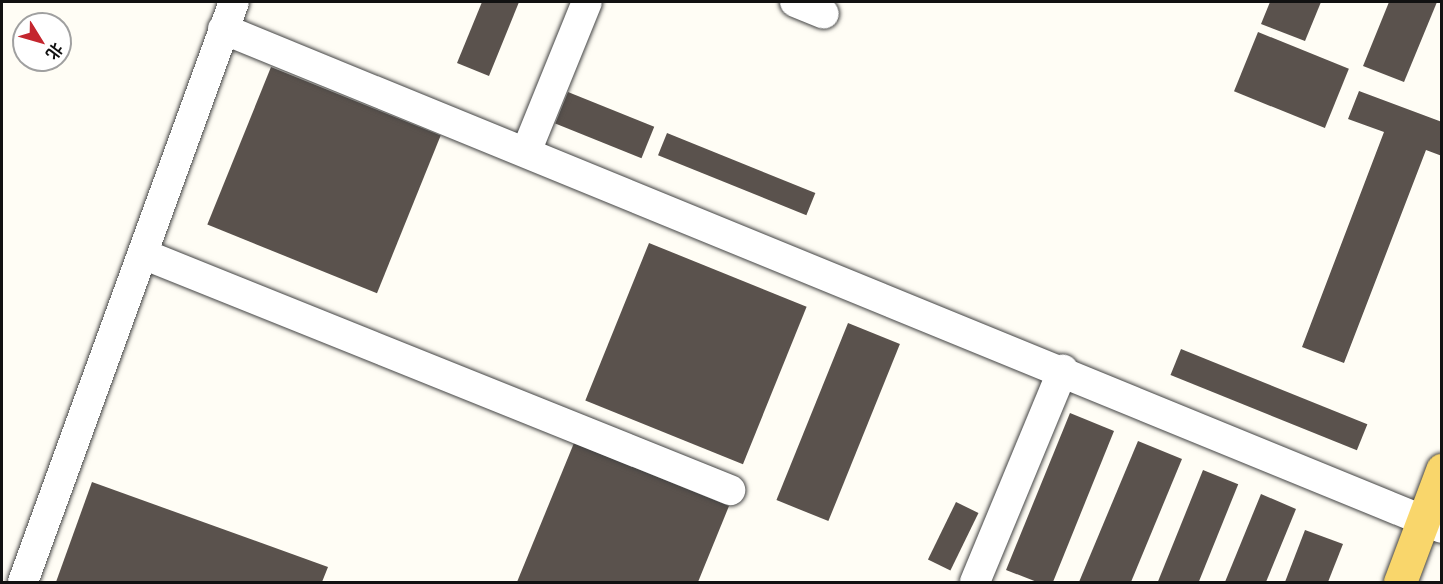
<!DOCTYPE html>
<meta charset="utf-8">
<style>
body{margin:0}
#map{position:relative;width:1443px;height:584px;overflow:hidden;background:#fffdf5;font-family:"Noto Serif","Noto Sans SC",serif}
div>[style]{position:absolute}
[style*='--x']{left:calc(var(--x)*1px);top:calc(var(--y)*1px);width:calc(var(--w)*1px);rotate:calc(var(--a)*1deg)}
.building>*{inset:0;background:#5a524d;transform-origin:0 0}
.roads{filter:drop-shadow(0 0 2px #444) drop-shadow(0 0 2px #444)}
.minor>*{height:30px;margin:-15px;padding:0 15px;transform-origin:15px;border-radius:15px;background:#fff}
.major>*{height:33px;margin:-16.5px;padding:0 16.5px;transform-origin:16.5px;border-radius:16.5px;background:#f9d66b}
span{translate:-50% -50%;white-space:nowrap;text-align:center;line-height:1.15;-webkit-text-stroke:6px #fff;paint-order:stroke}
.frame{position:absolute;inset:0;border:3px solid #111;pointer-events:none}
.north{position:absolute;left:12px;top:12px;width:60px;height:60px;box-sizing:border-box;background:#fff;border:2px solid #a0a0a0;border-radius:50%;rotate:127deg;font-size:16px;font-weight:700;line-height:24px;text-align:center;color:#111}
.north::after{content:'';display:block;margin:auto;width:21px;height:27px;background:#c4262e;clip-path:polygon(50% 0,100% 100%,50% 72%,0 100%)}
</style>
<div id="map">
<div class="building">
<div style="clip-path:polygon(482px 2px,519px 2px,489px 76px,457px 63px)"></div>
<div style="clip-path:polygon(1270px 2px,1321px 2px,1305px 41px,1261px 24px)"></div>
<div style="clip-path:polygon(1389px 2px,1437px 2px,1404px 82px,1363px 66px)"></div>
<div style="left:1258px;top:32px;width:98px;height:64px;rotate:22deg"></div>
<div style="left:271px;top:67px;width:183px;height:170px;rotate:22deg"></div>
<div style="clip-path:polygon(1359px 91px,1442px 122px,1442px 156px,1426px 150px,1344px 363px,1302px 347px,1384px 132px,1348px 119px)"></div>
<div style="left:568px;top:92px;width:93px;height:34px;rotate:22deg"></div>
<div style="left:667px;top:133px;width:160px;height:24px;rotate:22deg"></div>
<div style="left:649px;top:243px;width:170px;height:170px;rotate:22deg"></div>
<div style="left:848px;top:323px;width:56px;height:191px;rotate:22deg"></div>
<div style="left:1181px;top:349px;width:201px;height:28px;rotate:22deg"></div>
<div style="clip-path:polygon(1070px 413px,1114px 431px,1053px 582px,1037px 582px,1006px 570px)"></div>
<div style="clip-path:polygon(1138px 441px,1182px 459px,1131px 582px,1079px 582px)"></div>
<div style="clip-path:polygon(574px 443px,729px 506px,698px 582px,517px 582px)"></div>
<div style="left:1203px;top:470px;width:38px;height:121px;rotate:22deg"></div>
<div style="clip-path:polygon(92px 482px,328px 567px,322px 582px,56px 582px)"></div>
<div style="clip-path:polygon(1261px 494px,1296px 509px,1266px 582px,1225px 582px)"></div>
<div style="left:956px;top:502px;width:25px;height:64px;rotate:26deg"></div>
<div style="clip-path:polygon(1305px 530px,1343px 544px,1328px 582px,1285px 582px)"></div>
</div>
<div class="roads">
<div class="minor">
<div style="--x:795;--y:2;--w:31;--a:22"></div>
<div style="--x:223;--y:29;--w:1317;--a:22.26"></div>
<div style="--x:526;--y:152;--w:162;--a:-67.9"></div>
<div style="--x:143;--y:254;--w:633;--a:21.9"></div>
<div style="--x:23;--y:582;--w:617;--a:-70.01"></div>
<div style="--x:975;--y:582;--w:230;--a:-67.5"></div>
</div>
<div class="major">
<div style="--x:1400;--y:582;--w:120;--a:-69.4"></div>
</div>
</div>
<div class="frame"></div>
<div class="north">北</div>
</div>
